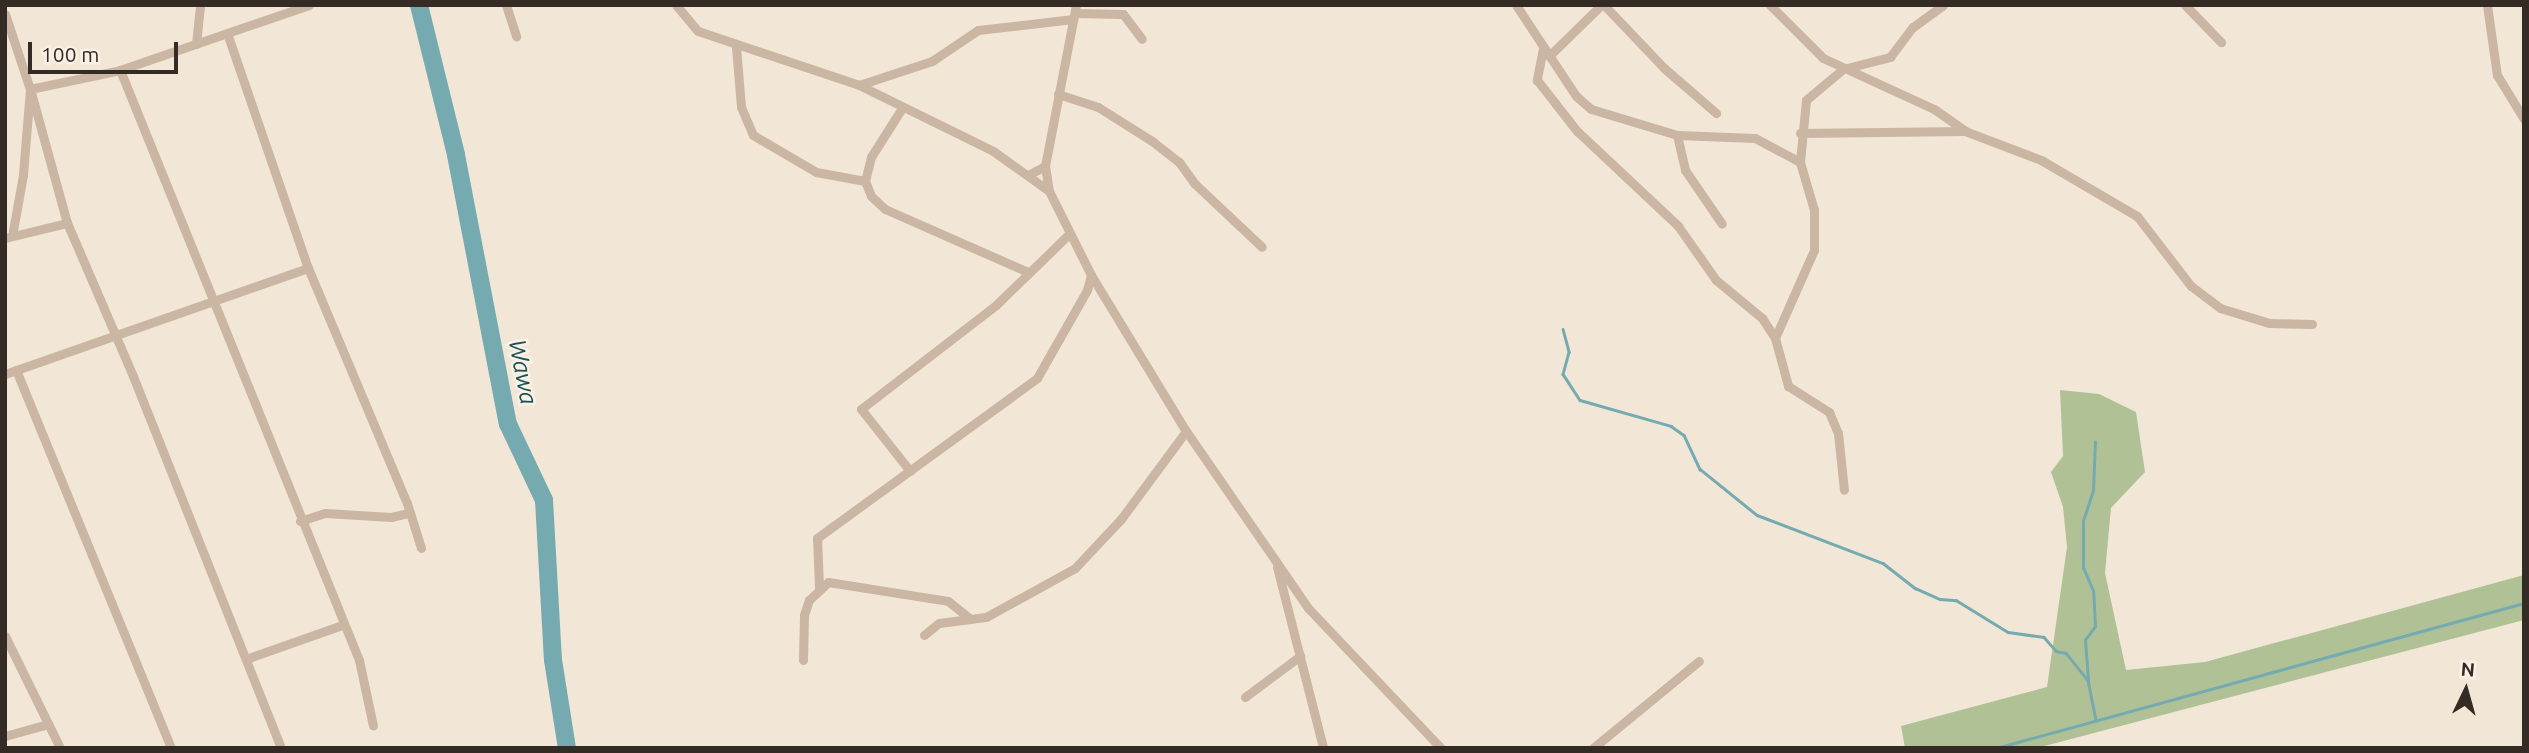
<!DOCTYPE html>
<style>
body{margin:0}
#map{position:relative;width:2529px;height:753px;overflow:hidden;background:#f2e6d7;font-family:Ubuntu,sans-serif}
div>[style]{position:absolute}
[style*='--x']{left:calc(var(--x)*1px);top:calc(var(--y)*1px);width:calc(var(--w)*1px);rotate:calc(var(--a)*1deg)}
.green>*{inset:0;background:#b1c196}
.stream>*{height:2.5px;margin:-1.25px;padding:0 1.25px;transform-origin:1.25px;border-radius:1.25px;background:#75abb0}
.river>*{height:18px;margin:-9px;padding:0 9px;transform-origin:9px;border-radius:9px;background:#75abb0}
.street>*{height:9px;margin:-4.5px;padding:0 4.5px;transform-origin:4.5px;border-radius:4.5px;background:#cab6a2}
span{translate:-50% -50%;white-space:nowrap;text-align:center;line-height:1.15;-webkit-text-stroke:5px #faf0e3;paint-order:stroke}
.water-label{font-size:24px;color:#195158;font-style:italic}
.frame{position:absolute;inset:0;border:7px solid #352b25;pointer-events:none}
.north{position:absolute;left:2431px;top:655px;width:70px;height:70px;-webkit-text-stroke:5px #faf0e3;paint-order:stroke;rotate:5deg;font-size:19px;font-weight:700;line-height:28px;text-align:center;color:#352b25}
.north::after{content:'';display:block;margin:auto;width:24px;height:32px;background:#352b25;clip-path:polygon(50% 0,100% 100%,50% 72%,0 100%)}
.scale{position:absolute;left:28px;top:42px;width:150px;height:32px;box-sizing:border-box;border:4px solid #352b25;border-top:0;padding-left:9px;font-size:21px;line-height:24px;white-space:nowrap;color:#352b25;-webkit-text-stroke:5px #faf0e3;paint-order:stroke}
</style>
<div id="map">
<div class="green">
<div style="clip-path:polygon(2060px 390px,2099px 394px,2136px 412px,2145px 472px,2111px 508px,2105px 573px,2126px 670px,2205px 662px,2524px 575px,2524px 620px,2037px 748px,1905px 748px,1901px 726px,2047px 687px,2067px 547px,2063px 507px,2051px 472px,2063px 456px)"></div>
</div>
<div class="stream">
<div style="--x:1563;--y:329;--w:24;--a:75"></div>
<div style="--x:1569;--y:352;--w:23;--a:105"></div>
<div style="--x:1563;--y:374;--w:31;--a:57"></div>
<div style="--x:1580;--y:400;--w:95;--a:15.9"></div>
<div style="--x:1671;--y:426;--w:16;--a:35"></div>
<div style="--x:1684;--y:435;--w:38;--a:65"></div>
<div style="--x:1700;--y:469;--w:73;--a:38.9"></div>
<div style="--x:1757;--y:515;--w:135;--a:20.9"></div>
<div style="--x:1883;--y:563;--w:41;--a:38"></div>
<div style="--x:1915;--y:588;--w:27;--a:24"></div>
<div style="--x:1940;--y:599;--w:16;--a:4"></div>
<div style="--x:1956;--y:600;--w:61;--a:31.6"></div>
<div style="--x:2008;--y:632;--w:36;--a:8"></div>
<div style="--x:2044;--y:637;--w:18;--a:49"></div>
<div style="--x:2056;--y:651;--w:10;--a:11"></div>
<div style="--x:2066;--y:653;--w:35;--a:51"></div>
<div style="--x:2088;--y:680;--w:41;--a:78.7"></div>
<div style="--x:2088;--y:680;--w:40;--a:-94.3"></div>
<div style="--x:2085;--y:640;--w:17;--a:-54"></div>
<div style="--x:2095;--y:626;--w:35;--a:-93"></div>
<div style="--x:2093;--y:591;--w:25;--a:-113"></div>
<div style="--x:2083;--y:568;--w:47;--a:-90"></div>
<div style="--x:2083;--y:521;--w:32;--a:-72"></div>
<div style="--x:2093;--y:491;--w:49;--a:-87.7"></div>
<div style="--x:1996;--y:748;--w:548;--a:-15.36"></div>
</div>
<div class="river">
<div style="--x:419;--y:5;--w:154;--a:76.1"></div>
<div style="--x:456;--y:155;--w:274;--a:79.1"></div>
<div style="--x:508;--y:424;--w:84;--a:64.7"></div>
<div style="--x:544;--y:500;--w:160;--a:86.8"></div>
<div style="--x:553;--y:660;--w:89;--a:81"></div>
</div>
<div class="street">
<div style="--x:506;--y:5;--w:33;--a:72"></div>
<div style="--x:676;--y:5;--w:34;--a:50"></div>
<div style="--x:698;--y:31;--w:170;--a:18.5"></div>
<div style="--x:859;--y:85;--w:149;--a:26.2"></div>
<div style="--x:993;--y:151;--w:69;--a:35.5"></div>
<div style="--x:1049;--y:191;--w:94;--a:63.4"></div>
<div style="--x:1091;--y:275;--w:183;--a:58.7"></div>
<div style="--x:1186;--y:431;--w:215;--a:55.4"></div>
<div style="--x:1308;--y:608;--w:193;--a:46.5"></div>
<div style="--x:1516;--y:5;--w:109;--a:56.6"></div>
<div style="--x:1576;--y:96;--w:20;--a:41"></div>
<div style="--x:1591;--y:109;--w:90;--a:16.8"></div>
<div style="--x:1677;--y:135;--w:78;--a:2.2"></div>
<div style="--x:1755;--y:138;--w:51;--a:28.1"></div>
<div style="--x:1604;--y:5;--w:87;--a:46.4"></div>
<div style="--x:1664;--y:68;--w:69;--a:40.9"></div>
<div style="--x:1770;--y:5;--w:75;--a:45"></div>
<div style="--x:1823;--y:58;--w:122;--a:24.7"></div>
<div style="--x:1934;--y:109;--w:38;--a:35"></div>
<div style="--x:1965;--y:131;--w:81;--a:20.9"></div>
<div style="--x:2041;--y:160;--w:111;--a:30.3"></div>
<div style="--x:2137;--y:216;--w:88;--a:52.4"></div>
<div style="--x:2191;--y:286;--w:36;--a:37"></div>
<div style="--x:2220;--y:308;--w:51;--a:17"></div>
<div style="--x:2269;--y:323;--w:43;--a:1.3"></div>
<div style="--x:2185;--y:5;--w:52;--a:45.8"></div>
<div style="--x:2487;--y:5;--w:71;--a:81.9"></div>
<div style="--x:2497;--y:75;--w:52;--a:58.5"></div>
<div style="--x:1075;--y:13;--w:48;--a:1.2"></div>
<div style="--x:1123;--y:14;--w:31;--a:53"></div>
<div style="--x:5;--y:14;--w:79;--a:71.6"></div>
<div style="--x:30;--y:89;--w:86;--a:94.7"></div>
<div style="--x:23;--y:175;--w:62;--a:100.2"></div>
<div style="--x:227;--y:33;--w:249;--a:71"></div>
<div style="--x:308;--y:268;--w:255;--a:67.2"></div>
<div style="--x:407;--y:503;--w:47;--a:72.7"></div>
<div style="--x:196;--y:44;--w:39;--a:-84"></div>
<div style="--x:736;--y:47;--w:60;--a:85.2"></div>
<div style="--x:741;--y:107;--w:30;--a:67"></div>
<div style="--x:753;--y:135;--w:73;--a:30.4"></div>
<div style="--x:816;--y:172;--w:50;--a:10.4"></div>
<div style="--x:1543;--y:48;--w:33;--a:101"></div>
<div style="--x:1537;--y:80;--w:29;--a:52"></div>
<div style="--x:1555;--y:103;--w:36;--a:52"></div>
<div style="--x:1577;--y:131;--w:139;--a:43.2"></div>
<div style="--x:1678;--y:226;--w:66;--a:54.9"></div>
<div style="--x:1716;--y:280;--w:60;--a:39.6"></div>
<div style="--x:1762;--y:318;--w:24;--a:57"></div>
<div style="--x:1775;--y:338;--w:50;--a:74.8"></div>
<div style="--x:1788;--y:386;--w:49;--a:32.4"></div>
<div style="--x:1829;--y:412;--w:23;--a:67"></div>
<div style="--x:1838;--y:433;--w:57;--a:84"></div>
<div style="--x:1549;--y:56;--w:73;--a:-44.4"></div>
<div style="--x:120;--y:70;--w:637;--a:67.95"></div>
<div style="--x:359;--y:660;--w:67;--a:78"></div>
<div style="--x:859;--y:85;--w:77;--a:-18.2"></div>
<div style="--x:932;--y:61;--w:55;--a:-34"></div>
<div style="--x:978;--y:30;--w:96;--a:-6.6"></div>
<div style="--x:1058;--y:94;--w:42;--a:18"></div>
<div style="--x:1098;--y:107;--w:64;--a:32.2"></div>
<div style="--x:1152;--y:141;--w:34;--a:38"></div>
<div style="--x:1179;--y:162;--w:26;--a:54"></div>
<div style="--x:1194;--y:183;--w:93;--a:43.3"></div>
<div style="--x:902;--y:108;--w:58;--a:122.3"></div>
<div style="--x:871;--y:157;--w:25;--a:104"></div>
<div style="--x:865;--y:181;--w:16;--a:68"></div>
<div style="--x:871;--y:196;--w:19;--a:43"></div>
<div style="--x:885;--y:209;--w:156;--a:23.8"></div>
<div style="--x:1800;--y:133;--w:165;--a:-0.7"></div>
<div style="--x:1677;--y:135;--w:36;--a:77"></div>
<div style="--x:1685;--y:170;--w:65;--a:55.6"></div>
<div style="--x:1045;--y:166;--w:25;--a:81"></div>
<div style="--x:1030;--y:174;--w:17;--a:-28"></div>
<div style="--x:1045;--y:166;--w:164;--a:-79.1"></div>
<div style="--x:5;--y:238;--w:64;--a:-13.6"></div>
<div style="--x:1775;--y:338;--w:96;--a:-66.1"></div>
<div style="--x:1814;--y:250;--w:40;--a:-90"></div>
<div style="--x:1814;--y:210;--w:50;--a:-106.3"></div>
<div style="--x:1800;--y:162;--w:62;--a:-84.5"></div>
<div style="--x:1806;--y:100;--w:48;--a:-40"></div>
<div style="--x:1843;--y:69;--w:49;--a:-14.3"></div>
<div style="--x:1890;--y:57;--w:38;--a:-53"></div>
<div style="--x:1913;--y:27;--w:37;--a:-36"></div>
<div style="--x:16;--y:370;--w:409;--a:67.7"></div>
<div style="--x:5;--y:374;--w:321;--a:-19.3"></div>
<div style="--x:910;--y:471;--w:79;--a:-128.3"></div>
<div style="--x:861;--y:409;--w:170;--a:-37.6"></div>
<div style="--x:996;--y:305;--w:100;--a:-44.2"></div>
<div style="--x:300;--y:521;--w:26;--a:-18"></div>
<div style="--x:325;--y:513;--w:66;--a:3.5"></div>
<div style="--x:391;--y:517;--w:18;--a:-13"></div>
<div style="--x:1277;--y:567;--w:187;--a:75.7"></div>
<div style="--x:819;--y:587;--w:49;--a:-92.3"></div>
<div style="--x:817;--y:538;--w:272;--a:-36"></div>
<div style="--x:1037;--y:378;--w:101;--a:-60.4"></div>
<div style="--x:1087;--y:290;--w:16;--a:-75"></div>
<div style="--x:924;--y:635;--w:19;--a:-39"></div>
<div style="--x:939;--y:623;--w:47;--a:-7.3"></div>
<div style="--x:986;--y:617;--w:102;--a:-28.8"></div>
<div style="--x:1075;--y:568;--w:67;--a:-46.8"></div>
<div style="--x:1121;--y:519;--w:109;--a:-53.5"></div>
<div style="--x:5;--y:636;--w:125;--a:63.8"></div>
<div style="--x:246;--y:659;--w:102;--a:-19.5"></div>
<div style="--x:803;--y:660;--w:45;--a:-88.7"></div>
<div style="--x:804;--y:615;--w:16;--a:-72"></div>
<div style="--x:809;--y:600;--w:26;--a:-43"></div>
<div style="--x:828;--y:582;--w:121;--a:9"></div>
<div style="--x:948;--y:601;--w:28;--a:39"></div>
<div style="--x:1245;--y:697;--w:69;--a:-36.7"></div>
<div style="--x:5;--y:736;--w:45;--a:-15.6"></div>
<div style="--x:281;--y:748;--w:400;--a:-111.7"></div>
<div style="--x:133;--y:376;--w:167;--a:-113.3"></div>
<div style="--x:67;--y:223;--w:139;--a:-105.4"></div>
<div style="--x:30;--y:89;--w:92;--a:-11.9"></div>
<div style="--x:120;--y:70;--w:200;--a:-19"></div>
<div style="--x:1593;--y:748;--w:137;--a:-39.4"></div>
</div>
<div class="water-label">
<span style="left:523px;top:372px;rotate:79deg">Wawa</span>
</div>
<div class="frame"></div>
<div class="north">N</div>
<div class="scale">100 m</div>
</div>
